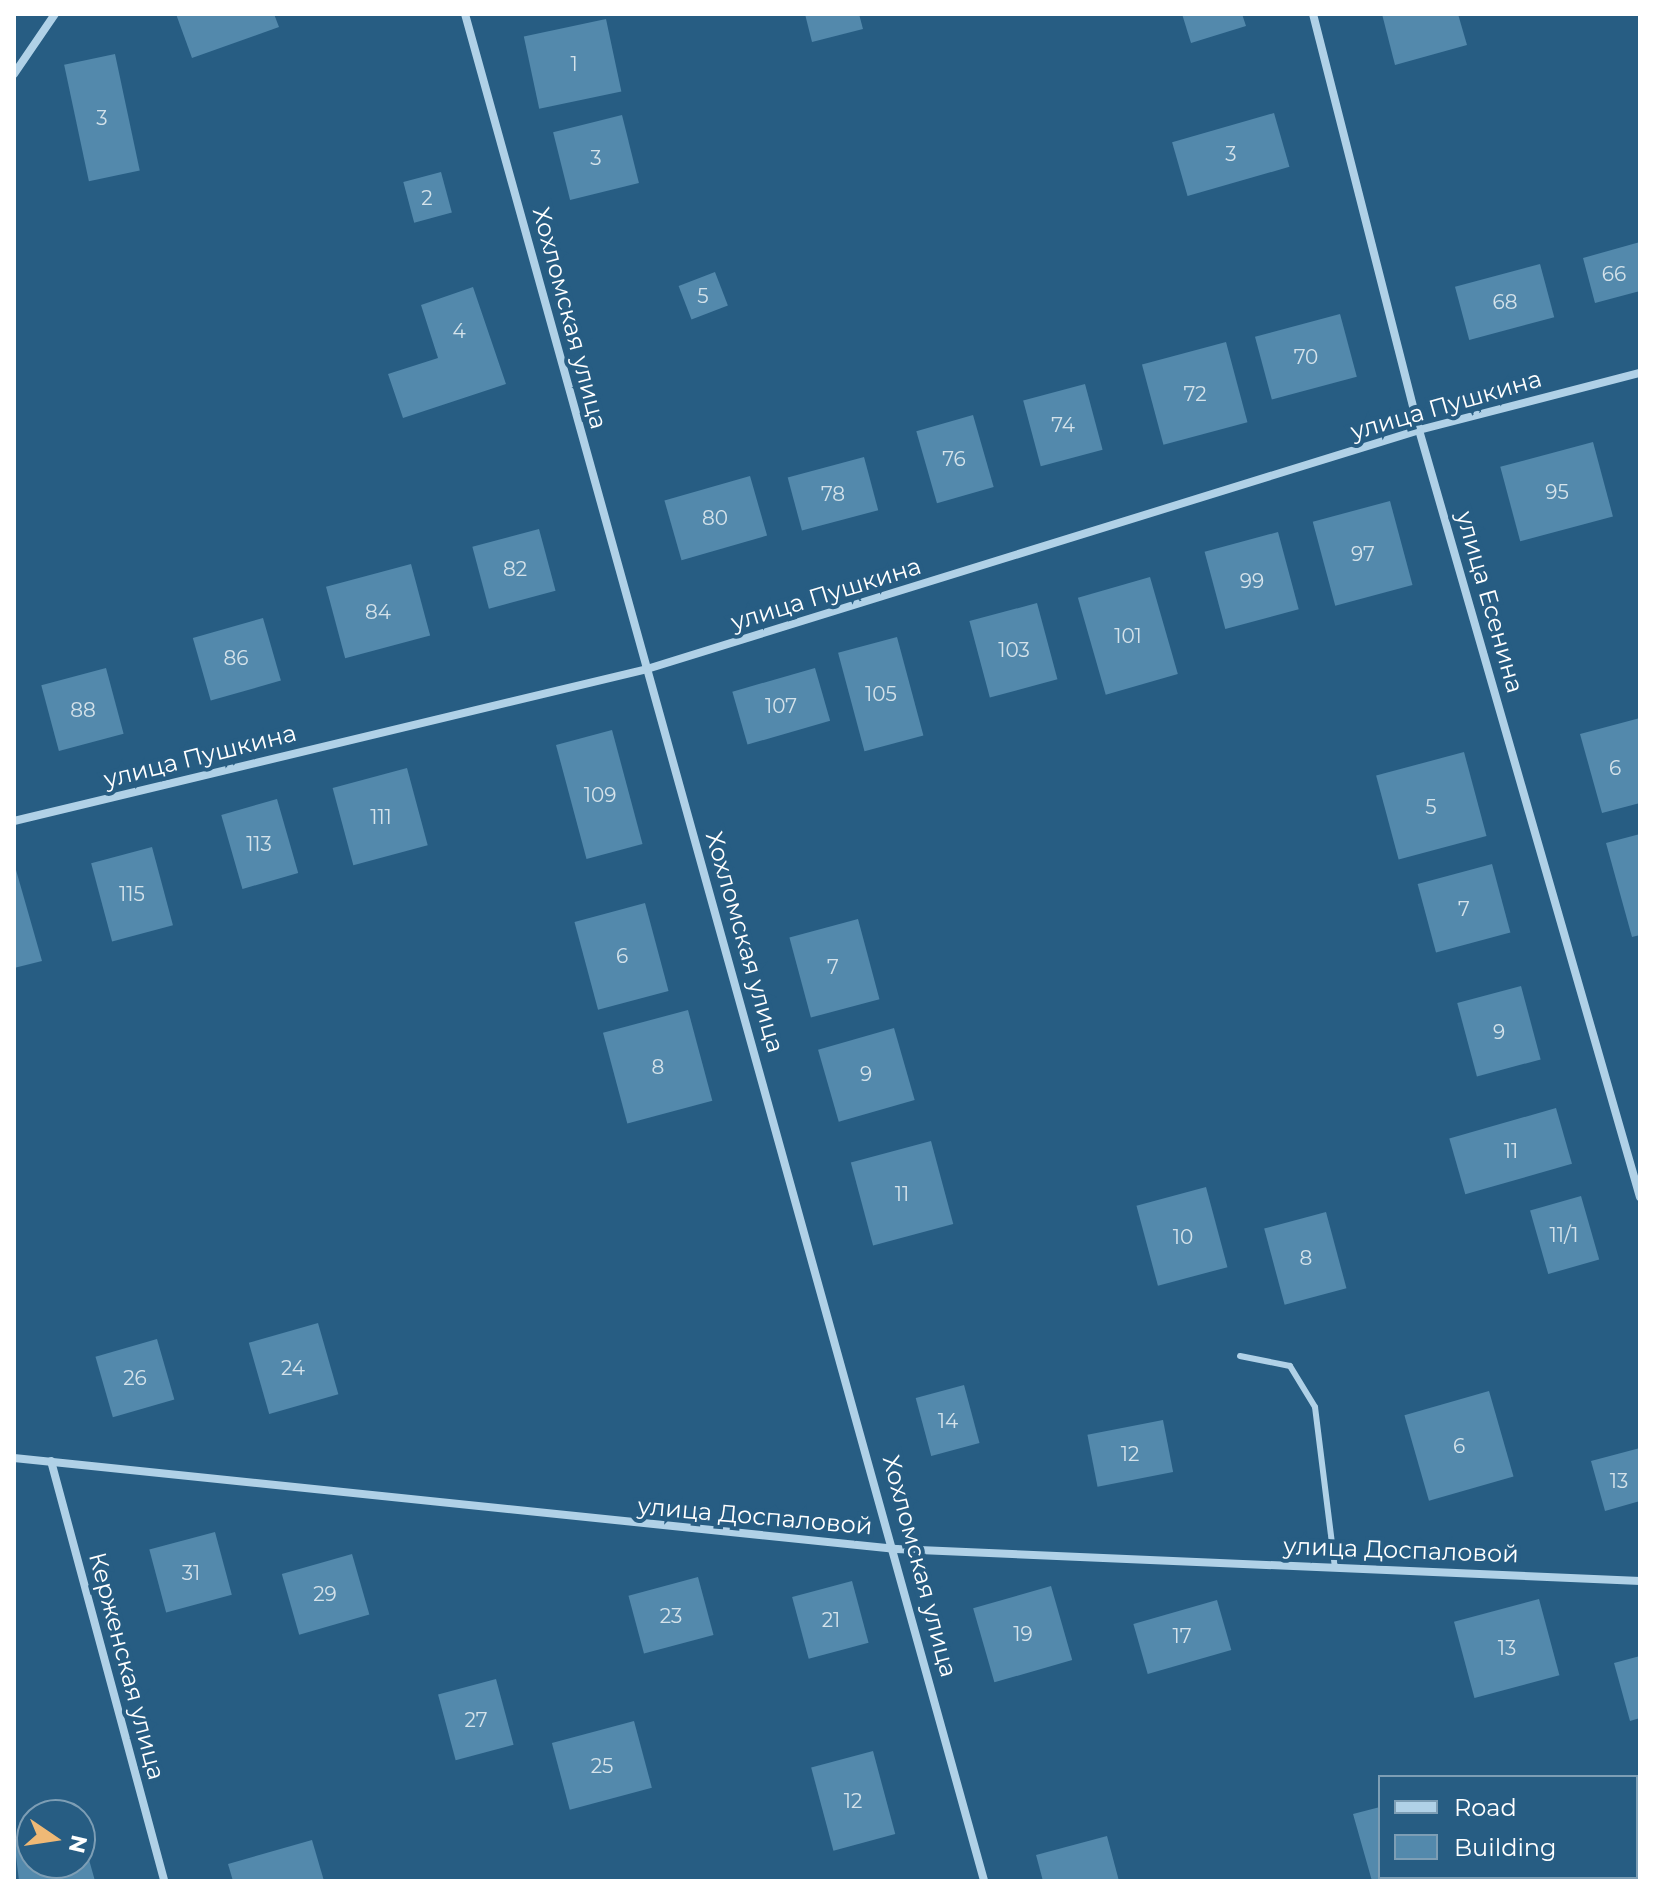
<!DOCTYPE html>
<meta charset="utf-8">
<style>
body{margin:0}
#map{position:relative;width:1654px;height:1895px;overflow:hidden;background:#275d83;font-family:Montserrat,sans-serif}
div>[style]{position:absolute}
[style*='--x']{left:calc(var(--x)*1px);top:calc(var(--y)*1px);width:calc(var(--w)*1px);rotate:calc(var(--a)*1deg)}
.building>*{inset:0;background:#5389ac;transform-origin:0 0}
.lane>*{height:6px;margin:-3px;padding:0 3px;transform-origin:3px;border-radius:3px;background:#b0d1e7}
.street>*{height:8px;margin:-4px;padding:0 4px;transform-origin:4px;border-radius:4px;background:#b0d1e7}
span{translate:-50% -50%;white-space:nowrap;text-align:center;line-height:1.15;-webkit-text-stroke:8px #275d83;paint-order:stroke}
.number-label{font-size:20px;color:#d4e2ea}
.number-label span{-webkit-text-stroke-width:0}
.street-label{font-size:24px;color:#fff}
.frame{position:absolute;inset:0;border:16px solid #fff;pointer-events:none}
.legend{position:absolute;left:1378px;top:1775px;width:260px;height:104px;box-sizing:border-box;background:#275d83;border:2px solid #7d9eb5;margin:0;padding:10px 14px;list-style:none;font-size:24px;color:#fff}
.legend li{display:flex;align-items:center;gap:16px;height:40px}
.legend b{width:40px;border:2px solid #7d9eb5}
.north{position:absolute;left:16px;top:1799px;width:80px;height:80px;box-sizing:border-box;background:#275d83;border:2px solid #7d9eb5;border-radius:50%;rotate:103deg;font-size:22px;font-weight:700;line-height:32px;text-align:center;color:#fff}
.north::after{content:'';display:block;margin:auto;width:28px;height:36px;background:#efb976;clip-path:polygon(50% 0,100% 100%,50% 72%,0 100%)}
</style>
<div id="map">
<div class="building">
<div style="clip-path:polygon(176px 14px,274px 14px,279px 27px,192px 58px)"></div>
<div style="clip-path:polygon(805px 14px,859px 14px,863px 29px,812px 42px)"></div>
<div style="clip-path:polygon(1182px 14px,1242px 14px,1246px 26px,1191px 43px)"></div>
<div style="clip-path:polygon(1382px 14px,1458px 14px,1467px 45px,1395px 65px)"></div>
<div style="left:606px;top:19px;width:74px;height:84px;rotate:78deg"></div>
<div style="left:115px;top:54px;width:119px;height:52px;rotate:78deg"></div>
<div style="left:1274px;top:113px;width:56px;height:106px;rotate:74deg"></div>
<div style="left:622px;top:115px;width:70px;height:71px;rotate:76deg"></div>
<div style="left:441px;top:172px;width:42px;height:39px;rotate:75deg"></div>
<div style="clip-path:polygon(1640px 242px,1640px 291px,1595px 303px,1583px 258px)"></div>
<div style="left:1540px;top:264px;width:55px;height:88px;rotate:75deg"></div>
<div style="left:715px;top:272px;width:36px;height:39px;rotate:69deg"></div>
<div style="clip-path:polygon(473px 287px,506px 384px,403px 418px,388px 374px,438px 358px,421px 305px)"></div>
<div style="left:1340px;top:314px;width:65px;height:88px;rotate:75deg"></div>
<div style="left:1226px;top:342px;width:83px;height:87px;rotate:75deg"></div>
<div style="left:1085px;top:384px;width:68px;height:64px;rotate:75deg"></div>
<div style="left:973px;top:415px;width:75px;height:59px;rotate:74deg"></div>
<div style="left:1593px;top:442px;width:77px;height:96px;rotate:75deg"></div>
<div style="left:864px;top:457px;width:55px;height:79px;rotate:75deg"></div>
<div style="left:750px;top:476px;width:62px;height:89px;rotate:74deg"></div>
<div style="left:1390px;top:501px;width:87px;height:80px;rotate:75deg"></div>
<div style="left:539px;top:529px;width:64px;height:69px;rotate:75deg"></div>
<div style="left:1278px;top:532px;width:80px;height:76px;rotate:75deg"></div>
<div style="left:411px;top:564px;width:74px;height:88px;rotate:75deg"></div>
<div style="left:1150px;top:577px;width:101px;height:75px;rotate:74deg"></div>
<div style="left:1037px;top:603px;width:79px;height:70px;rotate:75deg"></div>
<div style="left:263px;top:618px;width:65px;height:73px;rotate:74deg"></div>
<div style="left:897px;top:637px;width:102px;height:61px;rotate:75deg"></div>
<div style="left:106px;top:668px;width:68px;height:67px;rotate:75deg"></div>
<div style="left:815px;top:668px;width:55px;height:86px;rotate:74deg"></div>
<div style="clip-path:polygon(1640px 718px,1640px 803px,1602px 813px,1580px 734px)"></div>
<div style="left:612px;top:730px;width:118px;height:58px;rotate:75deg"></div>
<div style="left:1464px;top:752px;width:87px;height:91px;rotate:75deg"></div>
<div style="left:407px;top:768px;width:80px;height:77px;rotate:75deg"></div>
<div style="left:277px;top:799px;width:77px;height:58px;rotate:74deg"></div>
<div style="clip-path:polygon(1640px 834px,1640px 935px,1632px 937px,1606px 843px)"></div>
<div style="left:152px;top:847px;width:81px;height:63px;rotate:75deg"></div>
<div style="clip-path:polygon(14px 863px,42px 961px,14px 968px)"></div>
<div style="left:1492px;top:864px;width:71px;height:77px;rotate:75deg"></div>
<div style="left:645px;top:903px;width:91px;height:73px;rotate:75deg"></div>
<div style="left:858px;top:919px;width:83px;height:71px;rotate:75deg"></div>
<div style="left:1521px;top:986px;width:76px;height:66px;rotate:75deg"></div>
<div style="left:688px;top:1010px;width:94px;height:88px;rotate:75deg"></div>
<div style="left:894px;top:1028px;width:75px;height:79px;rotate:74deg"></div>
<div style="left:1556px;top:1108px;width:58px;height:111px;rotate:74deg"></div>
<div style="left:931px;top:1141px;width:86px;height:83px;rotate:75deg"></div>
<div style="left:1206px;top:1187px;width:83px;height:72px;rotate:75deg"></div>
<div style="left:1581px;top:1196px;width:66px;height:53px;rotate:74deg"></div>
<div style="left:1326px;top:1212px;width:79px;height:64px;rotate:75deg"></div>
<div style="left:318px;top:1323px;width:74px;height:72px;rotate:74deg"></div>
<div style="left:157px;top:1339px;width:63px;height:64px;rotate:74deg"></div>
<div style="left:964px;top:1385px;width:60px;height:50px;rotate:75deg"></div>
<div style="left:1489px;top:1391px;width:89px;height:88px;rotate:74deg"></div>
<div style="left:1163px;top:1420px;width:53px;height:77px;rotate:79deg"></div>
<div style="clip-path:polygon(1640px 1448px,1640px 1501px,1605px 1511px,1591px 1461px)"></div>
<div style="left:215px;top:1532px;width:65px;height:68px;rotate:75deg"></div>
<div style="left:352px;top:1554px;width:63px;height:73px;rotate:74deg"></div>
<div style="left:698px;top:1577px;width:60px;height:72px;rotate:75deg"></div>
<div style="left:852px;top:1581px;width:64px;height:62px;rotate:75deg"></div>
<div style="left:1051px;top:1586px;width:77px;height:81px;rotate:74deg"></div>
<div style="left:1539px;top:1599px;width:79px;height:88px;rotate:75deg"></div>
<div style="left:1217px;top:1600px;width:52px;height:87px;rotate:74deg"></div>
<div style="clip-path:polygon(1640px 1656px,1640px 1718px,1630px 1721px,1614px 1663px)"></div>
<div style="left:496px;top:1679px;width:68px;height:60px;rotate:75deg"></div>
<div style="left:634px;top:1721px;width:69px;height:85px;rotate:75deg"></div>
<div style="left:873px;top:1751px;width:86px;height:64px;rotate:75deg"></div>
<div style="clip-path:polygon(1380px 1807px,1380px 1877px,1436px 1881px,1372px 1881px,1353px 1814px)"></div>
<div style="clip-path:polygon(81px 1831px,95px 1881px,19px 1881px,14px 1839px,32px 1835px,32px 1863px,80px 1863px)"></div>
<div style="clip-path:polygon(1107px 1836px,1119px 1881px,1043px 1881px,1036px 1855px)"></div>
<div style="clip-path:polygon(312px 1840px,324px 1881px,233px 1881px,228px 1864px)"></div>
</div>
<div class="lane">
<div style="--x:1240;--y:1356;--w:51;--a:11.3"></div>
<div style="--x:1290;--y:1366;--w:48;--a:58.6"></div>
<div style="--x:1315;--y:1407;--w:162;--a:82.9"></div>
</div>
<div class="street">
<div style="--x:465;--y:14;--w:1938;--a:74.46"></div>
<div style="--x:1313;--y:14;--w:429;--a:75.7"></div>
<div style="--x:1419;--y:430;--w:798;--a:73.93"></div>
<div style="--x:14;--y:74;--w:73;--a:-55.7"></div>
<div style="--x:14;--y:821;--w:651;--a:-13.5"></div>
<div style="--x:647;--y:669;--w:808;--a:-17.2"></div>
<div style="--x:1419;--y:430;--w:228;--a:-14.5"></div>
<div style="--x:14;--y:1458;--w:887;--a:5.89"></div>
<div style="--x:896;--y:1549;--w:745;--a:2.46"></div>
<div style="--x:51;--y:1461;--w:435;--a:74.9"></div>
</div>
<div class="number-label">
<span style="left:574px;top:64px">1</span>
<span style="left:102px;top:118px">3</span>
<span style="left:1231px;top:154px">3</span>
<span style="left:596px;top:158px">3</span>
<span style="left:427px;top:198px">2</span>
<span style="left:1614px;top:274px">66</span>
<span style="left:703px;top:296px">5</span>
<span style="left:1505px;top:302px">68</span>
<span style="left:459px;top:331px">4</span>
<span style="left:1306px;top:357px">70</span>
<span style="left:1195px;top:394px">72</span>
<span style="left:1063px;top:425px">74</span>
<span style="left:954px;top:459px">76</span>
<span style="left:1557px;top:492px">95</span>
<span style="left:833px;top:494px">78</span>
<span style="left:715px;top:518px">80</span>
<span style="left:1363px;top:554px">97</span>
<span style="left:515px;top:569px">82</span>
<span style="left:1252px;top:581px">99</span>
<span style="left:378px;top:612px">84</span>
<span style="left:1128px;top:636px">101</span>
<span style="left:1014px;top:650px">103</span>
<span style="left:236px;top:658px">86</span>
<span style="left:881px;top:694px">105</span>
<span style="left:781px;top:706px">107</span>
<span style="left:83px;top:710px">88</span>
<span style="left:1615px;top:768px">6</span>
<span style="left:600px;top:795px">109</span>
<span style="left:1431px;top:807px">5</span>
<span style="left:381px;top:817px">111</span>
<span style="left:259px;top:844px">113</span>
<span style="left:132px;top:894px">115</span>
<span style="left:1464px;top:909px">7</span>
<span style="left:622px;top:956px">6</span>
<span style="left:833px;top:967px">7</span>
<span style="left:1499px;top:1032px">9</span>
<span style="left:658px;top:1067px">8</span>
<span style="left:866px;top:1074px">9</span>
<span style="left:1511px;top:1151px">11</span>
<span style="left:902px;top:1194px">11</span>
<span style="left:1564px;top:1235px">11/1</span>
<span style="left:1183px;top:1237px">10</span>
<span style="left:1306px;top:1258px">8</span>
<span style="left:293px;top:1368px">24</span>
<span style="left:135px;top:1378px">26</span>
<span style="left:948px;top:1421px">14</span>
<span style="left:1459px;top:1446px">6</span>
<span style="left:1130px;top:1454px">12</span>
<span style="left:1619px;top:1481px">13</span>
<span style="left:191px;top:1573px">31</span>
<span style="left:325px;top:1594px">29</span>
<span style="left:671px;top:1616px">23</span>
<span style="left:831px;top:1620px">21</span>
<span style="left:1023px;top:1634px">19</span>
<span style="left:1182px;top:1636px">17</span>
<span style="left:1507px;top:1648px">13</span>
<span style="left:476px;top:1720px">27</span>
<span style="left:602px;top:1766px">25</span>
<span style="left:853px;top:1801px">12</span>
</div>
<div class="street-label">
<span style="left:570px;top:318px;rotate:75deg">Хохломская улица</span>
<span style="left:1446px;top:405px;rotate:-16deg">улица Пушкина</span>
<span style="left:826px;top:594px;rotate:-17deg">улица Пушкина</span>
<span style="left:1490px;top:602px;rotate:74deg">улица Есенина</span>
<span style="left:200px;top:756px;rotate:-14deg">улица Пушкина</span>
<span style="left:745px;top:942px;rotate:74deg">Хохломская улица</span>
<span style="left:755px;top:1516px;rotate:5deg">улица Доспаловой</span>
<span style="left:1401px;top:1550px;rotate:2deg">улица Доспаловой</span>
<span style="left:920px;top:1566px;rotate:75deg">Хохломская улица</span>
<span style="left:127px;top:1666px;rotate:75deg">Керженская улица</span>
</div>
<div class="frame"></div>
<ul class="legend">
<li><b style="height:10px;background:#b0d1e7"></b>Road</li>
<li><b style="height:22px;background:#5389ac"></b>Building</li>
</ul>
<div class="north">N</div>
</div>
